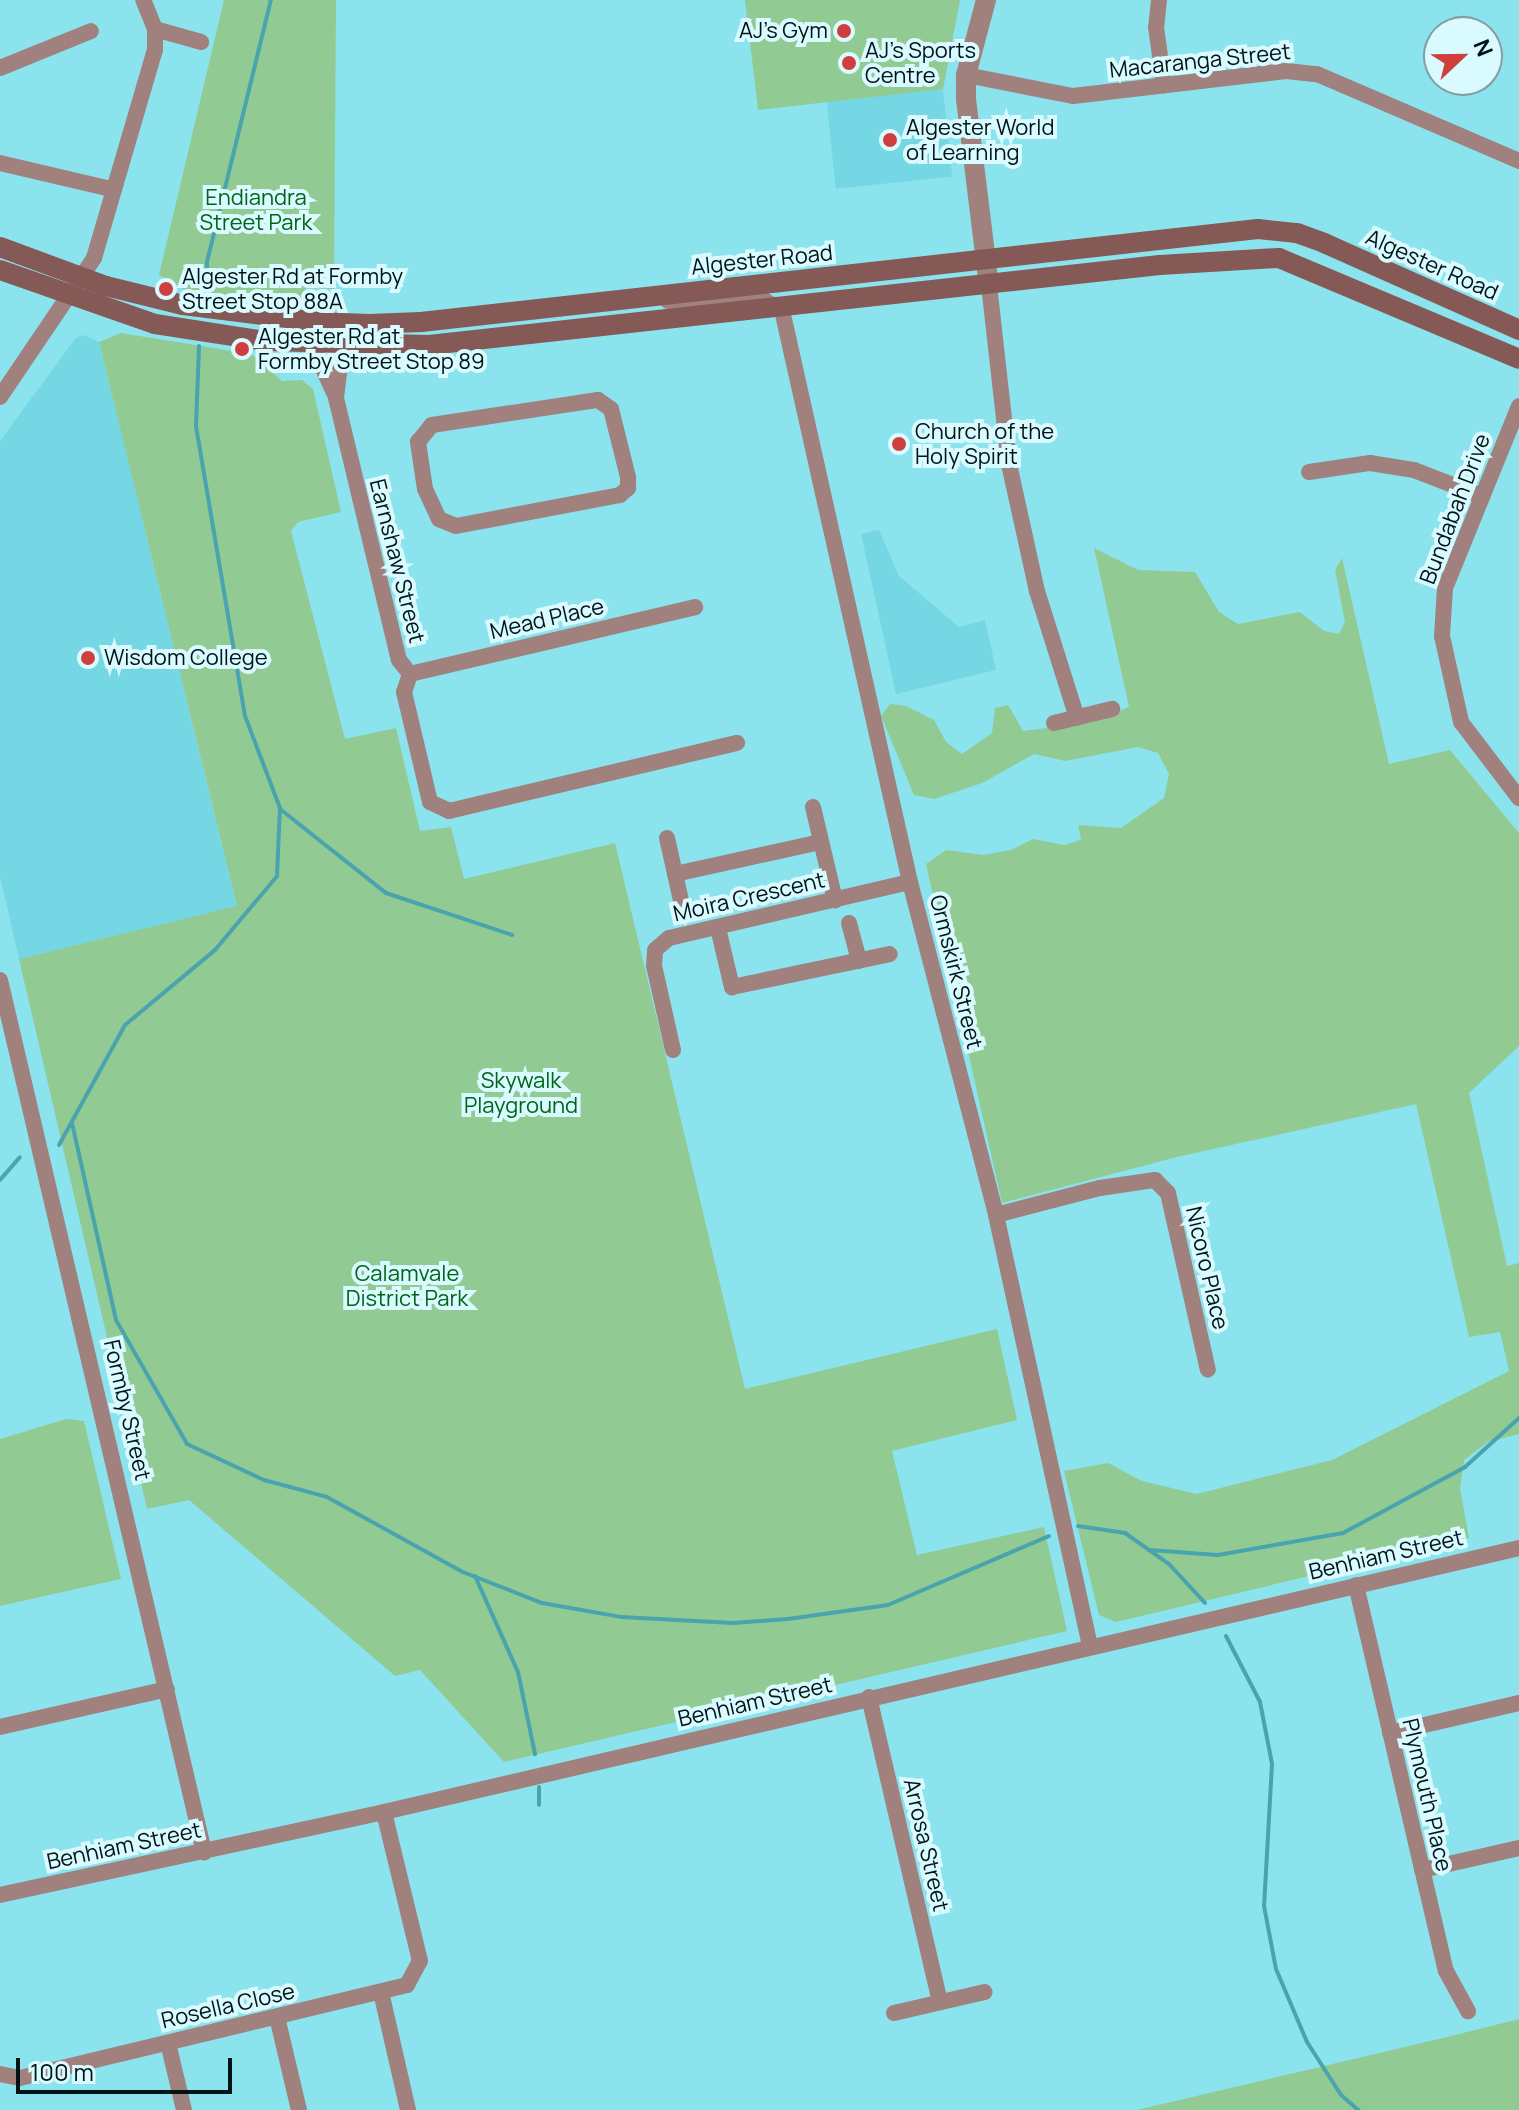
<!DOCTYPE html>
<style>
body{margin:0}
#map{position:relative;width:1519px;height:2110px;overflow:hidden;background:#8be3ed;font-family:Manrope,sans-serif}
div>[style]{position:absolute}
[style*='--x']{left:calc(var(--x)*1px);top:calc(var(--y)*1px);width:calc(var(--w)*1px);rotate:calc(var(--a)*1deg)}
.built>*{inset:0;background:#75d7e3;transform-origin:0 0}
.green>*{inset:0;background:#92ca94}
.stream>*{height:4px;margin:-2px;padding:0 2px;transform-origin:2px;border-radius:2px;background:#4aa4ae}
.minor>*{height:16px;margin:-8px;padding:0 8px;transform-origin:8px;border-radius:8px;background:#a0817e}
.tertiary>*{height:20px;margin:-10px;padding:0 10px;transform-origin:10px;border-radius:10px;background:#a0817e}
.secondary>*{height:20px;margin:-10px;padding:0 10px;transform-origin:10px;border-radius:10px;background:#855955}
.dots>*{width:22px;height:22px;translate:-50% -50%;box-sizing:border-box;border:4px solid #d9fafe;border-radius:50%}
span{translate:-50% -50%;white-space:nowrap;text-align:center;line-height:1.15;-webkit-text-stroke:8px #d9fafe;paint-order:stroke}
.poi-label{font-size:22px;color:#001417}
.right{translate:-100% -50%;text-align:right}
.left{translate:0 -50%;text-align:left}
.street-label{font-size:22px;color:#001417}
.park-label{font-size:22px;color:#006517}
.north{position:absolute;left:1423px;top:16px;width:80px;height:80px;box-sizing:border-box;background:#d9fafe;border:2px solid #829ea2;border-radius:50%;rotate:68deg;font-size:22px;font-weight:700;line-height:32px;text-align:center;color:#001417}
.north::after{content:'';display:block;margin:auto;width:28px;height:36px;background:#ce3f3e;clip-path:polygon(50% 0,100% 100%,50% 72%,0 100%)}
.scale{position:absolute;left:16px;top:2058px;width:216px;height:36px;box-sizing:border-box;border:4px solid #001417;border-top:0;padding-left:10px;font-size:24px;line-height:28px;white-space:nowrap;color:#001417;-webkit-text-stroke:6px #d9fafe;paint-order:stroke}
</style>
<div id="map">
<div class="built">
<div style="left:943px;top:89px;width:88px;height:117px;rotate:84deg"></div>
<div style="clip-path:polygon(83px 335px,99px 342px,237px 907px,19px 959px,0 876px,0 441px,75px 339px)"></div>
<div style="clip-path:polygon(879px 530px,899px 576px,959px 627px,985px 620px,996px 670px,896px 694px,861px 534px)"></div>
</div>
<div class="green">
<div style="clip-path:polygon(224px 0,336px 0,334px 289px,306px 288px,306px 300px,188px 292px,159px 275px)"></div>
<div style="clip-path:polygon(745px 0,960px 0,943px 89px,758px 110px)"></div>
<div style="clip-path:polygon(121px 333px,251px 354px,282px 381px,302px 380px,313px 389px,341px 512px,298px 522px,291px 531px,345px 739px,396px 728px,420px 831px,451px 827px,464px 879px,615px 843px,745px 1389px,997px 1329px,1017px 1420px,892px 1451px,917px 1555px,1044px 1527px,1067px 1631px,504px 1762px,420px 1670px,395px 1676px,189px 1500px,147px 1509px,19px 959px,237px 906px,99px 342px)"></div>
<div style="clip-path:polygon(1094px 548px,1138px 570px,1195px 572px,1219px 612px,1238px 624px,1300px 612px,1324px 631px,1339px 634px,1345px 622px,1335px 570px,1342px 558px,1389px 764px,1450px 750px,1519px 833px,1519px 1046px,1469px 1093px,1507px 1266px,1519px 1263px,1519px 1434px,1488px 1442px,1464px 1460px,1460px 1488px,1469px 1538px,1116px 1622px,1099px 1615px,1064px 1471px,1108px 1463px,1142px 1481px,1197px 1494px,1332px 1460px,1509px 1371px,1500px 1332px,1469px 1337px,1416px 1104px,1177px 1157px,1002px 1203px,926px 864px,946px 850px,983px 855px,1011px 850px,1033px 839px,1064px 845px,1081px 840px,1078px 825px,1121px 828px,1164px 798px,1169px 774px,1158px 753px,1138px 747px,1065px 761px,1034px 754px,982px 783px,934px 799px,914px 795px,881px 716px,890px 704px,906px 706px,934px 720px,946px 742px,962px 754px,992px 733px,995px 708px,1008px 705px,1023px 731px,1093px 722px,1129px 707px)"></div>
<div style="clip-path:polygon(66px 1419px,84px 1421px,121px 1579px,0 1606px,0 1439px)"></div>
<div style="clip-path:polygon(1519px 2019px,1519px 2110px,1137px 2110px,1447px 2037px)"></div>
</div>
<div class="stream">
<div style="--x:207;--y:293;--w:31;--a:-90"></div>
<div style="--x:207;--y:262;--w:270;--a:-76.3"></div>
<div style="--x:280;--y:809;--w:135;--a:38.4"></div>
<div style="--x:386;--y:893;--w:133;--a:18.4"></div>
<div style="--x:72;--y:1123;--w:202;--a:77.4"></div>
<div style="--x:116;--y:1320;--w:143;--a:60.2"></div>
<div style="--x:187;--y:1444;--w:85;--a:25.1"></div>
<div style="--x:264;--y:1480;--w:65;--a:15.1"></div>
<div style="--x:327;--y:1497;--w:155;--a:28.9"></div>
<div style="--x:463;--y:1572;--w:85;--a:21.4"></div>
<div style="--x:542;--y:1603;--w:80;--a:10"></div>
<div style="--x:621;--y:1617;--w:112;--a:3.1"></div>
<div style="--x:733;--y:1623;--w:55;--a:-4.2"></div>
<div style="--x:788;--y:1619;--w:101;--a:-8"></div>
<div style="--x:888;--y:1605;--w:175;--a:-23.2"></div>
<div style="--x:59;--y:1145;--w:137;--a:-61.2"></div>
<div style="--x:125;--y:1025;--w:117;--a:-39.8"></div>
<div style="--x:215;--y:950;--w:97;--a:-50"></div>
<div style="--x:277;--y:876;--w:68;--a:-87.5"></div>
<div style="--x:280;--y:808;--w:98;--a:-110.8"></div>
<div style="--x:245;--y:716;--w:295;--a:-99.6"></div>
<div style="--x:196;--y:425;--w:79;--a:-87.8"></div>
<div style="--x:0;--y:1180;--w:30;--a:-49"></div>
<div style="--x:1078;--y:1526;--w:48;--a:8.5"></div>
<div style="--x:1125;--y:1533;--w:54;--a:35.2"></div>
<div style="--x:1169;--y:1564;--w:53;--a:47.3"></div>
<div style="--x:1149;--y:1550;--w:69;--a:4.1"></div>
<div style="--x:1218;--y:1555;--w:127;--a:-10"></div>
<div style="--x:1343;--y:1533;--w:139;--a:-28.4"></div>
<div style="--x:1465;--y:1467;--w:73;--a:-42.2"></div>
<div style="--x:475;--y:1576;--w:105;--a:65.9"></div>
<div style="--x:518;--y:1672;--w:84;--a:78.3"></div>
<div style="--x:1226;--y:1636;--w:74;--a:62.7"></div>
<div style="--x:1260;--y:1702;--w:63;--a:79"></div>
<div style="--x:1272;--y:1764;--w:142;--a:93.2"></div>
<div style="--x:1264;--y:1906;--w:64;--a:79.2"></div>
<div style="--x:1276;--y:1969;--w:79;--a:67"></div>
<div style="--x:1307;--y:2042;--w:63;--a:57.3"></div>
<div style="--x:1341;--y:2095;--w:23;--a:41"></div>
<div style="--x:539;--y:1787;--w:18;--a:90"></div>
</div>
<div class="minor">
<div style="--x:1159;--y:0;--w:27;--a:96"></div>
<div style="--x:1156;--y:27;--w:59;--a:82.1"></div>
<div style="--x:155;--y:29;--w:48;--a:15.8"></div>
<div style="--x:0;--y:68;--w:98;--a:-22.1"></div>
<div style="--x:966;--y:75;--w:109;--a:11.1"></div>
<div style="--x:1073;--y:96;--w:214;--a:-6.7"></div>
<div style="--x:1286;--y:71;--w:31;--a:6"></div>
<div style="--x:1317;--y:74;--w:220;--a:23.3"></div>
<div style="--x:0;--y:163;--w:114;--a:13.2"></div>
<div style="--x:989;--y:285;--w:180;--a:83.6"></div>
<div style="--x:1009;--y:464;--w:130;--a:77.6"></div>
<div style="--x:1037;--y:591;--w:133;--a:72.5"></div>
<div style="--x:668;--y:301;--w:88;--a:-3.9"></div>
<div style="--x:756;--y:295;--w:28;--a:32"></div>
<div style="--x:782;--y:310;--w:586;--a:77.39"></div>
<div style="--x:910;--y:882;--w:344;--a:75.5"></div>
<div style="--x:996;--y:1215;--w:440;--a:77.7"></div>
<div style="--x:312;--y:344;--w:54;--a:65.8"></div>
<div style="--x:350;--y:346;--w:21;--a:118"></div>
<div style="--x:340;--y:365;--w:33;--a:97"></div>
<div style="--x:336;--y:398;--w:269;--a:76.5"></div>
<div style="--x:399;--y:660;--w:18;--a:52"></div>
<div style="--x:410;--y:674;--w:19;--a:108"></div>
<div style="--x:404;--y:692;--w:113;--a:76.7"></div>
<div style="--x:430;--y:802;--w:21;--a:25"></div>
<div style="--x:449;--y:811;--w:296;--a:-13.3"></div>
<div style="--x:0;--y:397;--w:168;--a:-55.9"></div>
<div style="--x:94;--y:258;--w:217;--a:-73.7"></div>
<div style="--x:155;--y:50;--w:21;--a:-90"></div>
<div style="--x:155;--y:29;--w:31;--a:-112"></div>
<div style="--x:598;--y:400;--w:16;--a:35"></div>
<div style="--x:611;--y:409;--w:70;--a:76"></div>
<div style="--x:628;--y:477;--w:11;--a:90"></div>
<div style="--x:628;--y:488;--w:11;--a:139"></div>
<div style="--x:620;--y:495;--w:167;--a:169.3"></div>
<div style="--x:456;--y:526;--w:18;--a:-158"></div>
<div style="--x:439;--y:519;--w:33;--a:-115"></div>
<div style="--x:425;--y:489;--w:48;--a:-98.5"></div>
<div style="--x:418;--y:442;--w:22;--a:-51"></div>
<div style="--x:432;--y:425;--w:168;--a:-8.6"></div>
<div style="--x:1519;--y:406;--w:196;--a:112.1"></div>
<div style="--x:1445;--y:588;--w:48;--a:93.6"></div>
<div style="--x:1442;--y:636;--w:88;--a:77.5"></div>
<div style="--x:1461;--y:722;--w:96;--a:52.7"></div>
<div style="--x:1309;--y:472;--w:62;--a:-8.4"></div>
<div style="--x:1370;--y:463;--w:45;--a:9"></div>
<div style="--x:1414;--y:470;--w:72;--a:21.2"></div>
<div style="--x:410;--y:674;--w:293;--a:-13.2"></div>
<div style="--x:1054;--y:723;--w:60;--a:-13.6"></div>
<div style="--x:813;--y:807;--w:96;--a:76.7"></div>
<div style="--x:667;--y:838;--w:78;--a:77.4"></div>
<div style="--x:675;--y:874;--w:149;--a:-12.4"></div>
<div style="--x:849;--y:923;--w:39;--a:75"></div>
<div style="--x:718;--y:928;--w:61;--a:76.7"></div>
<div style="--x:732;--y:987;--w:161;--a:-11.8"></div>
<div style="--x:0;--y:980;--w:896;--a:76.83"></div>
<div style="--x:673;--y:1050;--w:86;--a:-102.7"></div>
<div style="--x:654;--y:966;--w:16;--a:-86"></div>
<div style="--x:655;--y:950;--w:18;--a:-41"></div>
<div style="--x:669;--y:938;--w:247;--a:-13.1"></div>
<div style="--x:996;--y:1215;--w:107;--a:-14.6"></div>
<div style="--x:1100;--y:1188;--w:56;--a:-8.3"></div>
<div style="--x:1155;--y:1180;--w:18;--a:45"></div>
<div style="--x:1168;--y:1193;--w:181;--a:77.3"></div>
<div style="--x:1356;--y:1585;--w:396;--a:76.9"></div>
<div style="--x:1446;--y:1971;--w:46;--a:61.2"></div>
<div style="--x:869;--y:1697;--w:313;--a:76.9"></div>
<div style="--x:0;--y:1727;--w:171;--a:-12.8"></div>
<div style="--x:1390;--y:1733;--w:132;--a:-13.1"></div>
<div style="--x:1422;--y:1870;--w:99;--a:-12.8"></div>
<div style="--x:0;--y:1895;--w:393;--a:-12.2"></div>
<div style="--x:384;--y:1812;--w:1165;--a:-13.09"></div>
<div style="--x:381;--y:1992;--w:121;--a:77.1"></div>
<div style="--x:894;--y:2013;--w:93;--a:-13"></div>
<div style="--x:277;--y:2017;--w:96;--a:76.7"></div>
<div style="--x:168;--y:2043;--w:69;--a:76.6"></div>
<div style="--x:0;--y:2074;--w:20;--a:11"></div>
<div style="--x:20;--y:2078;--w:398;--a:-13.5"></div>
<div style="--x:407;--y:1985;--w:27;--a:-62"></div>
<div style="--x:420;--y:1961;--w:153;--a:-103.6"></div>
</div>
<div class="tertiary">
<div style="--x:986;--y:0;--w:78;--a:104.9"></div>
<div style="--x:966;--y:75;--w:24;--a:90"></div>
<div style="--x:966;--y:99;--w:187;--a:83"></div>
</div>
<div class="secondary">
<div style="--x:0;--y:247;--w:113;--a:20.2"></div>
<div style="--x:106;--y:286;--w:79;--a:13.9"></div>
<div style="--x:183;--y:305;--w:135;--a:7.2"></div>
<div style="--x:317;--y:322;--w:52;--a:2.2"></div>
<div style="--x:369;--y:324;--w:52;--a:-2.2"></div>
<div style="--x:421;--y:322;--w:842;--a:-6.34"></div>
<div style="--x:1258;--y:229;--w:39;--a:6"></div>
<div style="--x:1297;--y:233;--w:29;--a:20"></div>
<div style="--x:1324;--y:243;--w:214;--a:24"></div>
<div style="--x:0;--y:270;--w:164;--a:19.2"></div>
<div style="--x:155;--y:324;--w:111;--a:8.8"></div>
<div style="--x:265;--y:341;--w:164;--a:1.4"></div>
<div style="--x:429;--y:345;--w:735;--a:-6.25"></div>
<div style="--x:1160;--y:265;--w:119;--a:-3.4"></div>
<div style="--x:1279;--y:258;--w:260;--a:22.8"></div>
</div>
<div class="dots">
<div style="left:844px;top:31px;background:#ce3f3e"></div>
<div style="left:849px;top:63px;background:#ce3f3e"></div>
<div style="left:890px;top:140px;background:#ce3f3e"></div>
<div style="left:166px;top:289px;background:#ce3f3e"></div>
<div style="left:242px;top:349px;background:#ce3f3e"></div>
<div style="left:899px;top:444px;background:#ce3f3e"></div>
<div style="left:88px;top:658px;background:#ce3f3e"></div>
</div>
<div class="poi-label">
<span class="right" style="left:828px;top:31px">AJ's Gym</span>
<span class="left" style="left:865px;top:63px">AJ's Sports<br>Centre</span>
<span class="left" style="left:906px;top:140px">Algester World<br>of Learning</span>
<span class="left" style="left:182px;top:289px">Algester Rd at Formby<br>Street Stop 88A</span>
<span class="left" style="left:258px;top:349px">Algester Rd at<br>Formby Street Stop 89</span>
<span class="left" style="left:915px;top:444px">Church of the<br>Holy Spirit</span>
<span class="left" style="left:104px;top:658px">Wisdom College</span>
</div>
<div class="street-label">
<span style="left:1200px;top:61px;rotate:-6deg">Macaranga Street</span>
<span style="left:762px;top:260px;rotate:-6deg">Algester Road</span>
<span style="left:1432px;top:265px;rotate:24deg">Algester Road</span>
<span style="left:1455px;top:509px;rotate:-69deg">Bundabah Drive</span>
<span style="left:397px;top:561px;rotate:76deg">Earnshaw Street</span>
<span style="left:547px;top:619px;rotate:-13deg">Mead Place</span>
<span style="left:749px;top:897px;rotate:-13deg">Moira Crescent</span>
<span style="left:956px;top:972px;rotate:76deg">Ormskirk Street</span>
<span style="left:1207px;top:1268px;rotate:77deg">Nicoro Place</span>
<span style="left:127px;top:1410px;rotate:77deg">Formby Street</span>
<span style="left:1386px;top:1555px;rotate:-13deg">Benhiam Street</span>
<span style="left:755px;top:1702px;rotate:-13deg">Benhiam Street</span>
<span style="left:1427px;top:1795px;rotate:77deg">Plymouth Place</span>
<span style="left:926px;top:1845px;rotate:77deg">Arrosa Street</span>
<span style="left:124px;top:1846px;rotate:-12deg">Benhiam Street</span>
<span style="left:228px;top:2006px;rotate:-13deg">Rosella Close</span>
</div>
<div class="park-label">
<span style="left:256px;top:210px">Endiandra<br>Street Park</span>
<span style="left:521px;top:1093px">Skywalk<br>Playground</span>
<span style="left:407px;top:1286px">Calamvale<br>District Park</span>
</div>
<div class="north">N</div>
<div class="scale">100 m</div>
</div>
